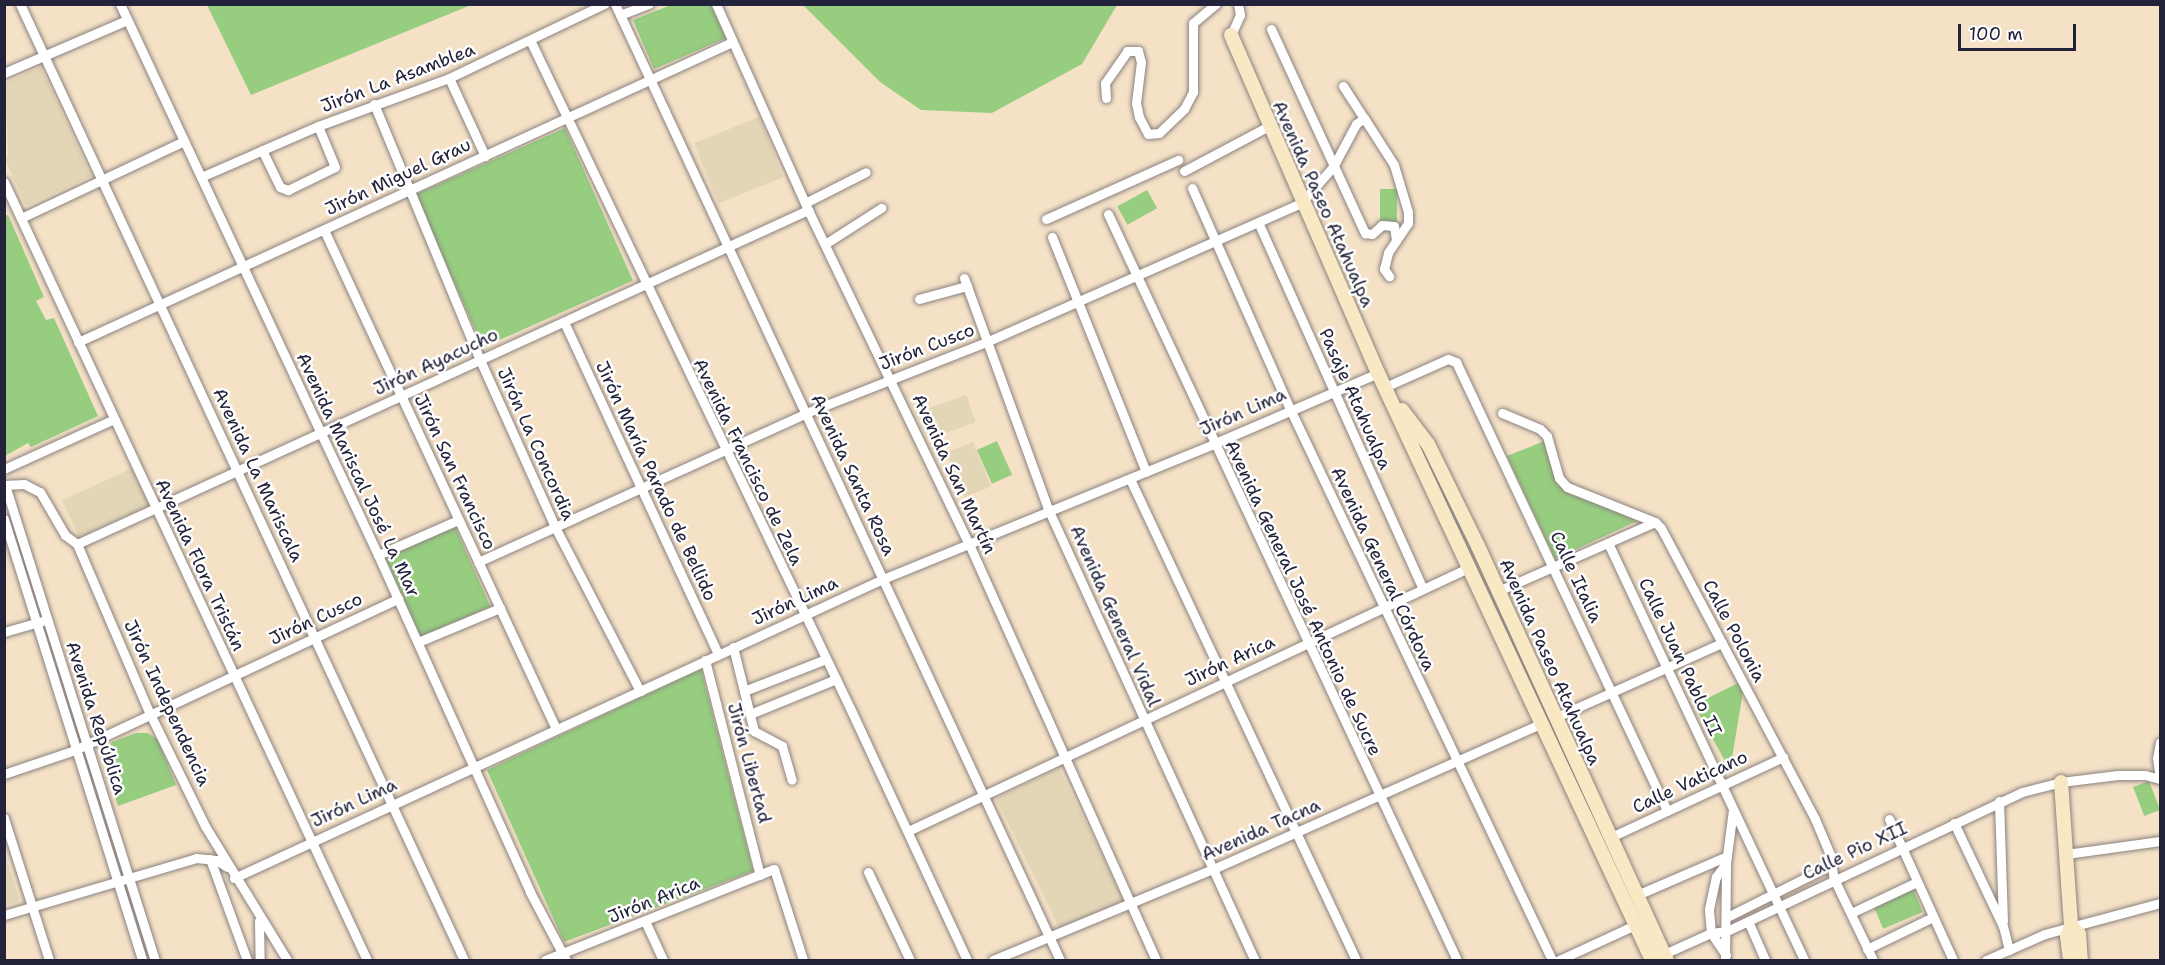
<!DOCTYPE html>
<meta charset="utf-8">
<style>
body{margin:0}
#map{position:relative;width:2165px;height:965px;overflow:hidden;background:#f4e1c6;font-family:"Shantell Sans",sans-serif}
div>[style]{position:absolute}
[style*='--x']{left:calc(var(--x)*1px);top:calc(var(--y)*1px);width:calc(var(--w)*1px);rotate:calc(var(--a)*1deg)}
.built>*{inset:0;background:#e3d6b7;transform-origin:0 0}
.green>*{inset:0;background:#96cd7f;transform-origin:0 0}
.roads{filter:drop-shadow(0 0 2px #8b8280) drop-shadow(0 0 2px #8b8280)}
.street>*{height:9px;margin:-4.5px;padding:0 4.5px;transform-origin:4.5px;border-radius:4.5px;background:#fff}
.secondary>*{height:14px;margin:-7px;padding:0 7px;transform-origin:7px;border-radius:7px;background:#f8e8c3}
span{translate:-50% -50%;white-space:nowrap;text-align:center;line-height:1.15;-webkit-text-stroke:5px #fff;paint-order:stroke}
.street-label{font-size:18px;color:#22223b}
.frame{position:absolute;inset:0;border:6px solid #22223b;pointer-events:none}
.scale{position:absolute;left:1958px;top:24px;width:118px;height:27px;box-sizing:border-box;border:3px solid #22223b;border-top:0;padding-left:8px;font-size:18px;line-height:21px;white-space:nowrap;color:#22223b;-webkit-text-stroke:4px #fff;paint-order:stroke}
</style>
<div id="map">
<div class="built">
<div style="clip-path:polygon(41px 67px,91px 176px,26px 206px,5px 160px,8px 154px,5px 83px)"></div>
<div style="left:759px;top:117px;width:65px;height:70px;rotate:68deg"></div>
<div style="left:966px;top:395px;width:29px;height:39px;rotate:70deg"></div>
<div style="left:973px;top:442px;width:48px;height:29px;rotate:68deg"></div>
<div style="left:132px;top:468px;width:41px;height:77px;rotate:65deg"></div>
<div style="left:1059px;top:768px;width:148px;height:70px;rotate:64deg"></div>
<div style="clip-path:polygon(4px 852px,19px 898px,17px 902px,5px 906px)"></div>
</div>
<div class="green">
<div style="clip-path:polygon(207px 5px,471px 5px,251px 95px)"></div>
<div style="clip-path:polygon(671px 5px,711px 5px,726px 38px,654px 69px,633px 20px)"></div>
<div style="clip-path:polygon(803px 5px,1117px 5px,1082px 64px,992px 113px,921px 110px,880px 82px)"></div>
<div style="left:565px;top:128px;width:167px;height:164px;rotate:66deg"></div>
<div style="left:1380px;top:189px;width:17px;height:34px"></div>
<div style="left:1147px;top:190px;width:21px;height:34px;rotate:61deg"></div>
<div style="clip-path:polygon(8px 215px,44px 297px,36px 301px,46px 320px,54px 318px,98px 416px,31px 447px,28px 443px,5px 456px,4px 216px)"></div>
<div style="clip-path:polygon(1547px 440px,1558px 485px,1637px 521px,1555px 559px,1507px 456px)"></div>
<div style="left:997px;top:441px;width:37px;height:22px;rotate:66deg"></div>
<div style="left:455px;top:527px;width:87px;height:76px;rotate:66deg"></div>
<div style="clip-path:polygon(701px 669px,753px 871px,564px 942px,487px 770px)"></div>
<div style="clip-path:polygon(1740px 682px,1743px 692px,1730px 770px,1694px 705px)"></div>
<div style="clip-path:polygon(136px 733px,148px 733px,158px 740px,176px 785px,118px 806px,104px 762px,106px 751px,112px 742px)"></div>
<div style="left:2149px;top:781px;width:31px;height:17px;rotate:69deg"></div>
<div style="left:1913px;top:889px;width:25px;height:43px;rotate:67deg"></div>
</div>
<div class="roads">
<div class="street">
<div style="--x:20;--y:4;--w:1054;--a:65.09"></div>
<div style="--x:120;--y:4;--w:608;--a:64.91"></div>
<div style="--x:378;--y:555;--w:370;--a:65.7"></div>
<div style="--x:530;--y:892;--w:77;--a:62.1"></div>
<div style="--x:615;--y:4;--w:1054;--a:65.04"></div>
<div style="--x:716;--y:4;--w:226;--a:65.9"></div>
<div style="--x:808;--y:210;--w:371;--a:64.3"></div>
<div style="--x:969;--y:544;--w:456;--a:65.8"></div>
<div style="--x:620;--y:15;--w:31;--a:-21"></div>
<div style="--x:1271;--y:29;--w:225;--a:65.3"></div>
<div style="--x:1365;--y:233;--w:7;--a:8"></div>
<div style="--x:1372;--y:234;--w:13;--a:-42"></div>
<div style="--x:1382;--y:225;--w:12;--a:5"></div>
<div style="--x:1394;--y:226;--w:15;--a:82"></div>
<div style="--x:1231;--y:35;--w:22;--a:-66"></div>
<div style="--x:1240;--y:15;--w:11;--a:-100"></div>
<div style="--x:531;--y:42;--w:738;--a:64.41"></div>
<div style="--x:850;--y:708;--w:278;--a:65.1"></div>
<div style="--x:4;--y:73;--w:134;--a:-23.3"></div>
<div style="--x:449;--y:78;--w:86;--a:65.2"></div>
<div style="--x:1343;--y:86;--w:38;--a:57"></div>
<div style="--x:1106;--y:98;--w:15;--a:-94"></div>
<div style="--x:1105;--y:83;--w:39;--a:-55"></div>
<div style="--x:1127;--y:51;--w:11;--a:0"></div>
<div style="--x:1138;--y:51;--w:11;--a:75"></div>
<div style="--x:1141;--y:62;--w:41;--a:97"></div>
<div style="--x:1136;--y:103;--w:14;--a:78"></div>
<div style="--x:1139;--y:117;--w:19;--a:62"></div>
<div style="--x:1148;--y:134;--w:11;--a:-5"></div>
<div style="--x:1159;--y:133;--w:35;--a:-44"></div>
<div style="--x:1184;--y:109;--w:19;--a:-62"></div>
<div style="--x:1193;--y:92;--w:69;--a:-90"></div>
<div style="--x:1193;--y:23;--w:30;--a:-40"></div>
<div style="--x:374;--y:104;--w:277;--a:67.5"></div>
<div style="--x:480;--y:360;--w:183;--a:65.8"></div>
<div style="--x:555;--y:527;--w:185;--a:62.6"></div>
<div style="--x:262;--y:150;--w:41;--a:64.1"></div>
<div style="--x:280;--y:187;--w:9;--a:21"></div>
<div style="--x:288;--y:190;--w:52;--a:-26.1"></div>
<div style="--x:335;--y:167;--w:44;--a:-112.5"></div>
<div style="--x:1184;--y:171;--w:96;--a:-27.9"></div>
<div style="--x:201;--y:177;--w:128;--a:-23.6"></div>
<div style="--x:318;--y:126;--w:140;--a:-20.1"></div>
<div style="--x:449;--y:78;--w:172;--a:-25.5"></div>
<div style="--x:4;--y:182;--w:859;--a:64.99"></div>
<div style="--x:1192;--y:188;--w:242;--a:66.1"></div>
<div style="--x:1290;--y:409;--w:610;--a:64.57"></div>
<div style="--x:805;--y:203;--w:68;--a:-26.9"></div>
<div style="--x:1108;--y:214;--w:824;--a:64.93"></div>
<div style="--x:21;--y:218;--w:180;--a:-25.3"></div>
<div style="--x:1046;--y:219;--w:145;--a:-24.1"></div>
<div style="--x:1258;--y:222;--w:402;--a:65.8"></div>
<div style="--x:324;--y:230;--w:550;--a:65.06"></div>
<div style="--x:1052;--y:237;--w:253;--a:68.2"></div>
<div style="--x:825;--y:244;--w:67;--a:-32.7"></div>
<div style="--x:964;--y:278;--w:248;--a:70"></div>
<div style="--x:1049;--y:511;--w:494;--a:65.4"></div>
<div style="--x:919;--y:299;--w:50;--a:-15.2"></div>
<div style="--x:564;--y:322;--w:366;--a:65.1"></div>
<div style="--x:78;--y:342;--w:720;--a:-24.64"></div>
<div style="--x:1385;--y:387;--w:69;--a:-24"></div>
<div style="--x:1448;--y:359;--w:9;--a:21"></div>
<div style="--x:1456;--y:362;--w:496;--a:64.8"></div>
<div style="--x:1502;--y:413;--w:41;--a:22.8"></div>
<div style="--x:1540;--y:429;--w:10;--a:45"></div>
<div style="--x:1547;--y:436;--w:44;--a:74.1"></div>
<div style="--x:1559;--y:478;--w:12;--a:48"></div>
<div style="--x:1567;--y:487;--w:95;--a:21.7"></div>
<div style="--x:1655;--y:522;--w:8;--a:45"></div>
<div style="--x:1661;--y:528;--w:329;--a:62.1"></div>
<div style="--x:1815;--y:819;--w:39;--a:67"></div>
<div style="--x:1830;--y:855;--w:24;--a:81"></div>
<div style="--x:1834;--y:879;--w:90;--a:64.3"></div>
<div style="--x:4;--y:469;--w:121;--a:-24.4"></div>
<div style="--x:1130;--y:479;--w:531;--a:64.83"></div>
<div style="--x:4;--y:485;--w:20;--a:-3"></div>
<div style="--x:24;--y:484;--w:18;--a:27"></div>
<div style="--x:40;--y:492;--w:50;--a:59.8"></div>
<div style="--x:65;--y:535;--w:15;--a:37"></div>
<div style="--x:77;--y:544;--w:185;--a:66.8"></div>
<div style="--x:150;--y:714;--w:125;--a:63.8"></div>
<div style="--x:205;--y:826;--w:157;--a:58.5"></div>
<div style="--x:5;--y:485;--w:498;--a:72.5"></div>
<div style="--x:4;--y:519;--w:462;--a:72.6"></div>
<div style="--x:1608;--y:543;--w:461;--a:64.8"></div>
<div style="--x:77;--y:544;--w:804;--a:-24.56"></div>
<div style="--x:378;--y:555;--w:87;--a:-23.6"></div>
<div style="--x:478;--y:562;--w:360;--a:-24.4"></div>
<div style="--x:806;--y:413;--w:193;--a:-21.5"></div>
<div style="--x:986;--y:342;--w:344;--a:-23.8"></div>
<div style="--x:1301;--y:203;--w:48;--a:-48.4"></div>
<div style="--x:1333;--y:167;--w:49;--a:-61.9"></div>
<div style="--x:1356;--y:124;--w:10;--a:-37"></div>
<div style="--x:1364;--y:118;--w:56;--a:57.4"></div>
<div style="--x:1394;--y:165;--w:49;--a:73.4"></div>
<div style="--x:1408;--y:212;--w:11;--a:90"></div>
<div style="--x:1408;--y:223;--w:36;--a:124"></div>
<div style="--x:1388;--y:253;--w:16;--a:104"></div>
<div style="--x:1384;--y:269;--w:9;--a:54"></div>
<div style="--x:1498;--y:591;--w:171;--a:-23.7"></div>
<div style="--x:4;--y:632;--w:40;--a:-16"></div>
<div style="--x:418;--y:642;--w:89;--a:-22.5"></div>
<div style="--x:733;--y:647;--w:87;--a:76"></div>
<div style="--x:754;--y:731;--w:32;--a:28"></div>
<div style="--x:782;--y:746;--w:35;--a:74"></div>
<div style="--x:705;--y:660;--w:222;--a:75.7"></div>
<div style="--x:744;--y:691;--w:88;--a:-21.3"></div>
<div style="--x:750;--y:714;--w:93;--a:-22.1"></div>
<div style="--x:1554;--y:718;--w:184;--a:-24.1"></div>
<div style="--x:4;--y:774;--w:75;--a:-18.7"></div>
<div style="--x:75;--y:750;--w:357;--a:-25.1"></div>
<div style="--x:2160;--y:779;--w:21;--a:-98"></div>
<div style="--x:2157;--y:758;--w:16;--a:-79"></div>
<div style="--x:1999;--y:801;--w:120;--a:88.1"></div>
<div style="--x:4;--y:818;--w:149;--a:72.4"></div>
<div style="--x:1889;--y:819;--w:155;--a:65.6"></div>
<div style="--x:1954;--y:823;--w:114;--a:64.6"></div>
<div style="--x:2003;--y:926;--w:25;--a:76"></div>
<div style="--x:908;--y:831;--w:619;--a:-25.16"></div>
<div style="--x:1611;--y:837;--w:190;--a:-24.9"></div>
<div style="--x:2066;--y:854;--w:95;--a:-7.9"></div>
<div style="--x:210;--y:859;--w:108;--a:69.9"></div>
<div style="--x:868;--y:872;--w:98;--a:64.5"></div>
<div style="--x:234;--y:878;--w:715;--a:-24.74"></div>
<div style="--x:883;--y:579;--w:357;--a:-22.2"></div>
<div style="--x:1213;--y:444;--w:180;--a:-23.3"></div>
<div style="--x:1637;--y:895;--w:98;--a:-23.4"></div>
<div style="--x:1851;--y:913;--w:73;--a:-25.2"></div>
<div style="--x:4;--y:915;--w:200;--a:-16.5"></div>
<div style="--x:196;--y:858;--w:20;--a:6"></div>
<div style="--x:216;--y:860;--w:13;--a:32"></div>
<div style="--x:1729;--y:916;--w:114;--a:-26.6"></div>
<div style="--x:259;--y:921;--w:39;--a:89"></div>
<div style="--x:645;--y:921;--w:43;--a:65.2"></div>
<div style="--x:1748;--y:921;--w:43;--a:66.4"></div>
<div style="--x:1867;--y:949;--w:73;--a:-25.9"></div>
<div style="--x:1664;--y:954;--w:51;--a:-24.1"></div>
<div style="--x:1711;--y:933;--w:16;--a:-7"></div>
<div style="--x:1727;--y:931;--w:326;--a:-25.2"></div>
<div style="--x:2022;--y:792;--w:40;--a:-14.4"></div>
<div style="--x:2061;--y:782;--w:57;--a:-7"></div>
<div style="--x:2118;--y:775;--w:27;--a:0"></div>
<div style="--x:2145;--y:775;--w:16;--a:15"></div>
<div style="--x:1726;--y:955;--w:27;--a:-124"></div>
<div style="--x:1711;--y:933;--w:24;--a:-95"></div>
<div style="--x:1709;--y:909;--w:33;--a:-78"></div>
<div style="--x:1716;--y:877;--w:17;--a:-54"></div>
<div style="--x:545;--y:960;--w:246;--a:-21.7"></div>
<div style="--x:774;--y:869;--w:96;--a:72.3"></div>
<div style="--x:993;--y:960;--w:238;--a:-22.5"></div>
<div style="--x:1213;--y:869;--w:358;--a:-23.9"></div>
<div style="--x:1559;--y:960;--w:84;--a:-24.7"></div>
<div style="--x:1725;--y:960;--w:97;--a:-89.4"></div>
<div style="--x:1726;--y:863;--w:53;--a:-82.5"></div>
<div style="--x:1986;--y:960;--w:64;--a:-23.8"></div>
<div style="--x:2045;--y:934;--w:119;--a:-15.1"></div>
</div>
<div class="secondary">
<div style="--x:1231;--y:35;--w:369;--a:66.5"></div>
<div style="--x:1378;--y:373;--w:648;--a:64.98"></div>
<div style="--x:1402;--y:410;--w:43;--a:52.6"></div>
<div style="--x:1428;--y:444;--w:114;--a:63.9"></div>
<div style="--x:1478;--y:546;--w:455;--a:65.5"></div>
<div style="--x:2061;--y:782;--w:144;--a:86"></div>
<div style="--x:2070;--y:960;--w:24;--a:-97"></div>
<div style="--x:2067;--y:936;--w:11;--a:-68"></div>
<div style="--x:2071;--y:926;--w:11;--a:45"></div>
<div style="--x:2079;--y:934;--w:26;--a:86"></div>
</div>
</div>
<div class="street-label">
<span style="left:398px;top:78px;rotate:-21deg">Jirón La Asamblea</span>
<span style="left:398px;top:177px;rotate:-25deg">Jirón Miguel Grau</span>
<span style="left:1323px;top:204px;rotate:66deg">Avenida Paseo Atahualpa</span>
<span style="left:927px;top:347px;rotate:-21deg">Jirón Cusco</span>
<span style="left:436px;top:362px;rotate:-25deg">Jirón Ayacucho</span>
<span style="left:1355px;top:399px;rotate:66deg">Pasaje Atahualpa</span>
<span style="left:1243px;top:412px;rotate:-24deg">Jirón Lima</span>
<span style="left:536px;top:444px;rotate:66deg">Jirón La Concordia</span>
<span style="left:748px;top:462px;rotate:64deg">Avenida Francisco de Zela</span>
<span style="left:455px;top:472px;rotate:65deg">Jirón San Francisco</span>
<span style="left:954px;top:474px;rotate:65deg">Avenida San Martín</span>
<span style="left:258px;top:475px;rotate:65deg">Avenida La Mariscala</span>
<span style="left:358px;top:475px;rotate:65deg">Avenida Mariscal José La Mar</span>
<span style="left:853px;top:475px;rotate:65deg">Avenida Santa Rosa</span>
<span style="left:656px;top:481px;rotate:65deg">Jirón María Parado de Bellido</span>
<span style="left:200px;top:565px;rotate:65deg">Avenida Flora Tristán</span>
<span style="left:1383px;top:569px;rotate:65deg">Avenida General Córdova</span>
<span style="left:1576px;top:577px;rotate:65deg">Calle Italia</span>
<span style="left:1303px;top:598px;rotate:65deg">Avenida General José Antonio de Sucre</span>
<span style="left:795px;top:601px;rotate:-25deg">Jirón Lima</span>
<span style="left:1115px;top:616px;rotate:66deg">Avenida General Vidal</span>
<span style="left:316px;top:619px;rotate:-25deg">Jirón Cusco</span>
<span style="left:1734px;top:631px;rotate:62deg">Calle Polonia</span>
<span style="left:1680px;top:657px;rotate:65deg">Calle Juan Pablo II</span>
<span style="left:1230px;top:661px;rotate:-25deg">Jirón Arica</span>
<span style="left:1550px;top:662px;rotate:66deg">Avenida Paseo Atahualpa</span>
<span style="left:167px;top:703px;rotate:65deg">Jirón Independencia</span>
<span style="left:96px;top:718px;rotate:72deg">Avenida República</span>
<span style="left:749px;top:763px;rotate:75deg">Jirón Libertad</span>
<span style="left:1690px;top:782px;rotate:-25deg">Calle Vaticano</span>
<span style="left:354px;top:803px;rotate:-25deg">Jirón Lima</span>
<span style="left:1261px;top:830px;rotate:-24deg">Avenida Tacna</span>
<span style="left:1855px;top:851px;rotate:-25deg">Calle Pio XII</span>
<span style="left:654px;top:900px;rotate:-22deg">Jirón Arica</span>
</div>
<div class="frame"></div>
<div class="scale">100 m</div>
</div>
